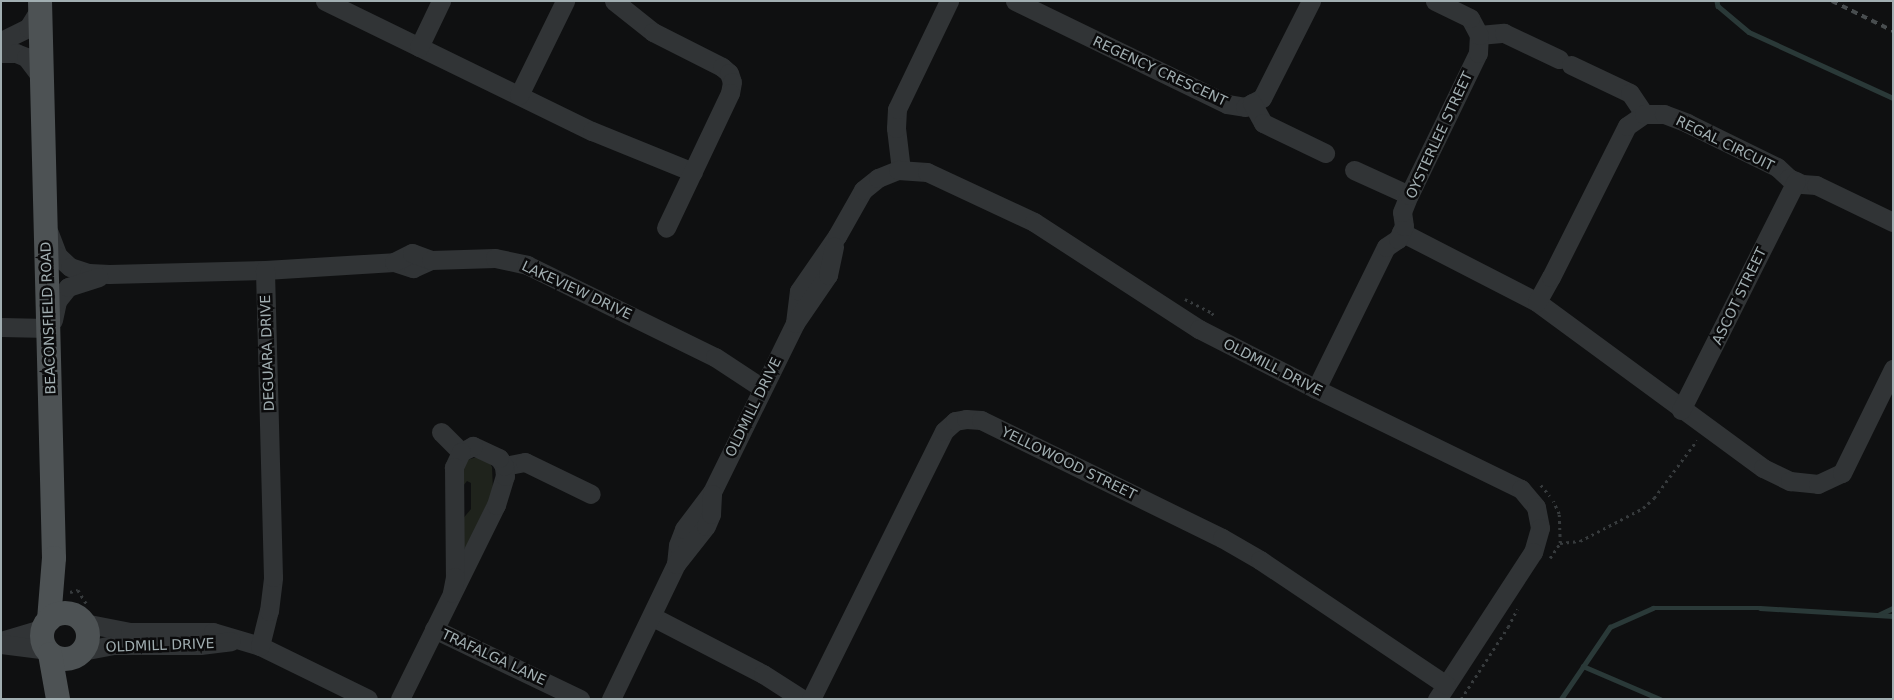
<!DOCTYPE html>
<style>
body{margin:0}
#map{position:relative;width:1894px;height:700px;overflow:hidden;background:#0f1011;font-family:"DejaVu Sans",sans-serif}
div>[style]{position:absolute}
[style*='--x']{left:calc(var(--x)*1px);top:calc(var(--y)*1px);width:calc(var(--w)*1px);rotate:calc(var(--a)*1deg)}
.green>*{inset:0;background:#1f231c}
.stream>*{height:4.5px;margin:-2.25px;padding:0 2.25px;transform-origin:2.25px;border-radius:2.25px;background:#2a3938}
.path>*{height:2.5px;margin-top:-1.25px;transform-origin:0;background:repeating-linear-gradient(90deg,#373b3d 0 2.5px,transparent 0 6.5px)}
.minor>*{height:19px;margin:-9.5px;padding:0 9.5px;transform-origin:9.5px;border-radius:9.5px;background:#313436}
.major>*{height:24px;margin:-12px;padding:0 12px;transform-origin:12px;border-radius:12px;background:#4d5254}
.major>.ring{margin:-12px;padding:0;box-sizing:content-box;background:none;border:24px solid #4d5254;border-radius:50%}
.rail>*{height:4px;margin-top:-2px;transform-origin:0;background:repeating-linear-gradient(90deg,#484d4f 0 6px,transparent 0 11px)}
span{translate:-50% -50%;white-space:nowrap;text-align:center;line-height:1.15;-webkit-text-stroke:5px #0b0b0c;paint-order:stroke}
.street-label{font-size:14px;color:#a1aeb1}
.frame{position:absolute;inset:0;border:2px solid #a1aeb1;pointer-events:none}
</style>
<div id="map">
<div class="green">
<div style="clip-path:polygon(477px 457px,489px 462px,492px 467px,493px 490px,470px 547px,463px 549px,461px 521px,471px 509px,471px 483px,467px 481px,463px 486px,459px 473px,467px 460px)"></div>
</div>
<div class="stream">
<div style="--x:1717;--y:1;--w:5;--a:79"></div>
<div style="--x:1718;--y:6;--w:40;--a:40"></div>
<div style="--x:1749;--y:32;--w:158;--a:24.6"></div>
<div style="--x:1878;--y:615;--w:17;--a:-25"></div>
<div style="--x:1583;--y:666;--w:84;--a:23.2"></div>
<div style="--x:1561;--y:699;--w:87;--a:-55.8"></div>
<div style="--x:1610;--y:627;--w:47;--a:-23.8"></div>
<div style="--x:1653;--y:608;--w:107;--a:0"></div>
<div style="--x:1760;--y:608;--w:133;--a:3.4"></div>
</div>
<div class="path">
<div style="--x:1185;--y:299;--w:30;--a:27"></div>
<div style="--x:1212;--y:313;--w:6;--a:51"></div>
<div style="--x:1541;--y:485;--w:14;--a:51"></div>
<div style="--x:1560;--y:543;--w:20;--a:-6"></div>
<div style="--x:1580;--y:541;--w:71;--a:-27.6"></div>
<div style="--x:1643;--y:508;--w:15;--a:-42"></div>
<div style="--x:1654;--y:498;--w:72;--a:-53.4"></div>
<div style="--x:1550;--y:558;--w:18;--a:-56"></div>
<div style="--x:1560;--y:543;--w:29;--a:-92"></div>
<div style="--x:1559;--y:514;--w:14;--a:-115"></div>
<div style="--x:70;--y:592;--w:8;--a:-14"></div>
<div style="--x:78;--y:590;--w:19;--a:58"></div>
<div style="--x:1461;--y:699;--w:86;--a:-56.9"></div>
<div style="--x:1508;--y:627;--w:20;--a:-63"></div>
</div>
<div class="minor">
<div style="--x:325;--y:1;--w:297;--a:26"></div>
<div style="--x:592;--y:131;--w:109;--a:22.1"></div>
<div style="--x:614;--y:1;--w:50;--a:38.5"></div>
<div style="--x:653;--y:32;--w:77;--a:26.9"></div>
<div style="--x:722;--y:67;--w:9;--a:41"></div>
<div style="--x:729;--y:73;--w:9;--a:72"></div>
<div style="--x:732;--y:82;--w:11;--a:100"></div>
<div style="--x:730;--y:93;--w:149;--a:115.4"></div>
<div style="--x:1015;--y:1;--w:236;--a:25.9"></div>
<div style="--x:1227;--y:104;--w:18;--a:9"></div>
<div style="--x:1245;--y:107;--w:19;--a:-28"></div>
<div style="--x:1262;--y:98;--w:109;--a:-63.2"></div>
<div style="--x:1479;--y:35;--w:25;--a:-5"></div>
<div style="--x:1504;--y:33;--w:61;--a:25.3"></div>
<div style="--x:1;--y:41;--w:30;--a:-26"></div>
<div style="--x:28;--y:28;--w:22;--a:-58"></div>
<div style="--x:419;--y:47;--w:51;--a:-64.4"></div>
<div style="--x:1;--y:53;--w:15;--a:0"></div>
<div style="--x:16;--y:53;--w:11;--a:22"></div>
<div style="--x:26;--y:57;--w:26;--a:53"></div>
<div style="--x:1571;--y:65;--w:65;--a:25.4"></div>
<div style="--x:1630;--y:93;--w:25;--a:56"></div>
<div style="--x:519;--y:95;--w:105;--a:-63.9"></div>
<div style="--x:1252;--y:103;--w:23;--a:61"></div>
<div style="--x:1263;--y:123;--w:69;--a:25.8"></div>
<div style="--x:901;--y:170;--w:42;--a:-96.8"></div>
<div style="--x:896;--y:128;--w:19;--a:-87"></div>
<div style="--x:897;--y:109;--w:120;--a:-64.3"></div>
<div style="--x:1354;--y:170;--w:60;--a:24.4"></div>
<div style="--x:1401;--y:232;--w:153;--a:27.2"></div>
<div style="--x:1537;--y:302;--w:280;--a:36.3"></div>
<div style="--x:1763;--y:468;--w:30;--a:26"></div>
<div style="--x:1790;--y:481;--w:28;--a:6"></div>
<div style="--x:1818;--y:484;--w:26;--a:-25"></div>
<div style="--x:1842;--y:473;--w:116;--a:-63.9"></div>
<div style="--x:49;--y:233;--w:25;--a:69"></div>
<div style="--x:58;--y:256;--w:16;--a:43"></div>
<div style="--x:70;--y:267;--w:20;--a:18"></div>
<div style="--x:89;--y:273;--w:20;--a:3"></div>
<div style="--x:109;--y:274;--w:156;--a:-1.5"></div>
<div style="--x:265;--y:270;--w:129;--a:-3.5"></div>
<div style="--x:394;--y:262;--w:20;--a:18"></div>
<div style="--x:413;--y:268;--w:20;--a:-24"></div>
<div style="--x:394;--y:262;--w:20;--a:-27"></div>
<div style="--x:412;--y:253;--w:20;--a:20"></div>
<div style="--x:431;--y:260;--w:64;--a:-1.8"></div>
<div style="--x:495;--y:258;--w:33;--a:12"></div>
<div style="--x:527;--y:265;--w:209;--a:26.1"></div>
<div style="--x:715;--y:357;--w:56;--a:33.4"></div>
<div style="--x:1537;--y:302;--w:29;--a:-61"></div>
<div style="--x:1551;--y:277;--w:169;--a:-63.3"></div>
<div style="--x:1627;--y:126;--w:21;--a:-35"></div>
<div style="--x:1644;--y:114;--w:20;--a:0"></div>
<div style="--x:1664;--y:114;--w:25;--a:21"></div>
<div style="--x:1687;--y:123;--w:100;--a:26.1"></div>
<div style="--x:1777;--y:167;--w:16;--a:43"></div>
<div style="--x:1789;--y:178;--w:14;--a:25"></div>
<div style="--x:1802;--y:184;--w:14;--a:4"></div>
<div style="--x:1816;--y:185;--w:85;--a:25.7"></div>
<div style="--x:53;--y:320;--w:19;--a:-78"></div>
<div style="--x:57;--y:301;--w:18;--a:-52"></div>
<div style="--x:68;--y:287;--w:32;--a:-18"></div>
<div style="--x:795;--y:323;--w:32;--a:-83"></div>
<div style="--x:799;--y:291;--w:67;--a:-55.4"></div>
<div style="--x:837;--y:236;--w:53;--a:-60.5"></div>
<div style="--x:863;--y:190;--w:19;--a:-39"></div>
<div style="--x:878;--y:178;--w:22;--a:-22"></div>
<div style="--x:898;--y:170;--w:29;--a:4"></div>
<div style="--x:927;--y:172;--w:118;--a:25"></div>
<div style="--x:1034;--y:222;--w:197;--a:33"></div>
<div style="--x:1199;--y:329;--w:131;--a:27.1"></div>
<div style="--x:1316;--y:389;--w:228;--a:26"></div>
<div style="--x:1521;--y:489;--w:23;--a:50"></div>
<div style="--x:1536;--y:507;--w:21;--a:79"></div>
<div style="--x:1540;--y:528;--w:25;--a:106"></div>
<div style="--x:1533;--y:552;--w:176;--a:123.1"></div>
<div style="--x:1;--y:327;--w:47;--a:1.2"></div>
<div style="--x:1316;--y:389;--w:158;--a:-63.8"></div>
<div style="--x:1386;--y:247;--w:14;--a:-34"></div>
<div style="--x:1398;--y:239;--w:14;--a:-65"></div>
<div style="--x:1404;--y:226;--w:14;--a:-98"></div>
<div style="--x:1402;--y:212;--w:18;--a:-68"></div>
<div style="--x:1409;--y:195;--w:158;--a:-64.1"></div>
<div style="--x:1478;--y:53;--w:18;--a:-87"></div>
<div style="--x:1479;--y:35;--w:19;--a:-118"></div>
<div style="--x:1470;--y:18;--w:39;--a:-154"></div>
<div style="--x:1681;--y:410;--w:256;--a:-63.3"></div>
<div style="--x:441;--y:432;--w:28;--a:45"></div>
<div style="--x:504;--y:466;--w:21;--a:-11"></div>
<div style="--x:525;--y:462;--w:73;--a:25.9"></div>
<div style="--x:676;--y:564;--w:19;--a:-84"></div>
<div style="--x:678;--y:545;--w:17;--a:-69"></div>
<div style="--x:684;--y:529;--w:46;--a:-52.9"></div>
<div style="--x:712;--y:492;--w:188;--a:-63.8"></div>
<div style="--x:795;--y:323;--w:58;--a:-55.5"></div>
<div style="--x:828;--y:275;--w:29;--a:-78"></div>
<div style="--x:653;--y:617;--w:124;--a:27.4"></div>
<div style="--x:763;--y:674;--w:46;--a:32.7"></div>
<div style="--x:84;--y:623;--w:47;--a:11.1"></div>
<div style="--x:130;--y:632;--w:83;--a:0"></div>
<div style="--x:213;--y:632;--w:49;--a:16.6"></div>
<div style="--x:260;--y:646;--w:120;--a:26.1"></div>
<div style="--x:434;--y:629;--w:162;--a:25.6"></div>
<div style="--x:1;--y:641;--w:45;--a:-16.8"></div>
<div style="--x:1;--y:644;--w:46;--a:7.4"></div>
<div style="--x:260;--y:646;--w:36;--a:-76"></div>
<div style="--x:269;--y:611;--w:34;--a:-83"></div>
<div style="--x:273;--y:577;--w:307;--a:-91.5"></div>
<div style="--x:82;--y:651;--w:31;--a:-11"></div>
<div style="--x:112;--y:645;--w:88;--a:0"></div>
<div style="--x:200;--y:645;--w:31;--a:-7"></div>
<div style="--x:400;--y:699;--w:216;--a:-63.7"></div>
<div style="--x:496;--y:505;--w:30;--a:-73"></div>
<div style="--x:505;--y:476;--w:10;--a:-96"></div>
<div style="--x:504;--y:466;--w:9;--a:-122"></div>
<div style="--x:499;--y:458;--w:29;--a:-155"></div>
<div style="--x:473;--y:446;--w:13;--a:153"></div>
<div style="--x:461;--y:452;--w:17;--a:115"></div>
<div style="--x:454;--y:467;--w:110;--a:89.5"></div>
<div style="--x:455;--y:577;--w:16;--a:101"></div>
<div style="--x:611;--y:699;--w:150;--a:-64.3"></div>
<div style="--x:676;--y:564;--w:48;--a:-51.7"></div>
<div style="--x:706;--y:526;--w:13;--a:-67"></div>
<div style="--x:711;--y:514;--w:20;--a:-87"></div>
<div style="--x:811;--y:699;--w:299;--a:-63.6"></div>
<div style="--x:944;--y:431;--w:15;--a:-42"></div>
<div style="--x:955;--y:421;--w:11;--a:-10"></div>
<div style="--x:966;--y:419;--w:15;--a:4"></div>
<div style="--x:981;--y:420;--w:268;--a:26.1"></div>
<div style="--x:1222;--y:538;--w:44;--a:30.1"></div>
<div style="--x:1260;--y:560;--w:224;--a:33.9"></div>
</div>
<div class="major">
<div style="--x:40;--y:1;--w:557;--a:88.56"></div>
<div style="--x:54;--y:558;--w:62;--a:94.6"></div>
<div class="ring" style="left:42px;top:613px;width:22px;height:22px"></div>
<div style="--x:50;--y:654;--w:46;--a:79.9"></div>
</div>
<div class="rail">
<div style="--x:1832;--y:1;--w:68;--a:26.2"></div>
</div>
<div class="street-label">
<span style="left:1160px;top:71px;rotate:25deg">REGENCY CRESCENT</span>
<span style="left:1439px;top:135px;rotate:-65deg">OYSTERLEE STREET</span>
<span style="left:1725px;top:143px;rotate:26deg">REGAL CIRCUIT</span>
<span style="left:577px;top:290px;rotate:25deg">LAKEVIEW DRIVE</span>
<span style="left:1739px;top:296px;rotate:-64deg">ASCOT STREET</span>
<span style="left:48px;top:318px;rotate:-92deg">BEACONSFIELD ROAD</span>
<span style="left:267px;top:353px;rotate:-92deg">DEGUARA DRIVE</span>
<span style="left:1273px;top:367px;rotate:27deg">OLDMILL DRIVE</span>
<span style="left:753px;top:407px;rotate:-64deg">OLDMILL DRIVE</span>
<span style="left:1069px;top:463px;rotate:26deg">YELLOWOOD STREET</span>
<span style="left:160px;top:645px;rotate:-2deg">OLDMILL DRIVE</span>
<span style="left:494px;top:657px;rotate:25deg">TRAFALGA LANE</span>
</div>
<div class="frame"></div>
</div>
